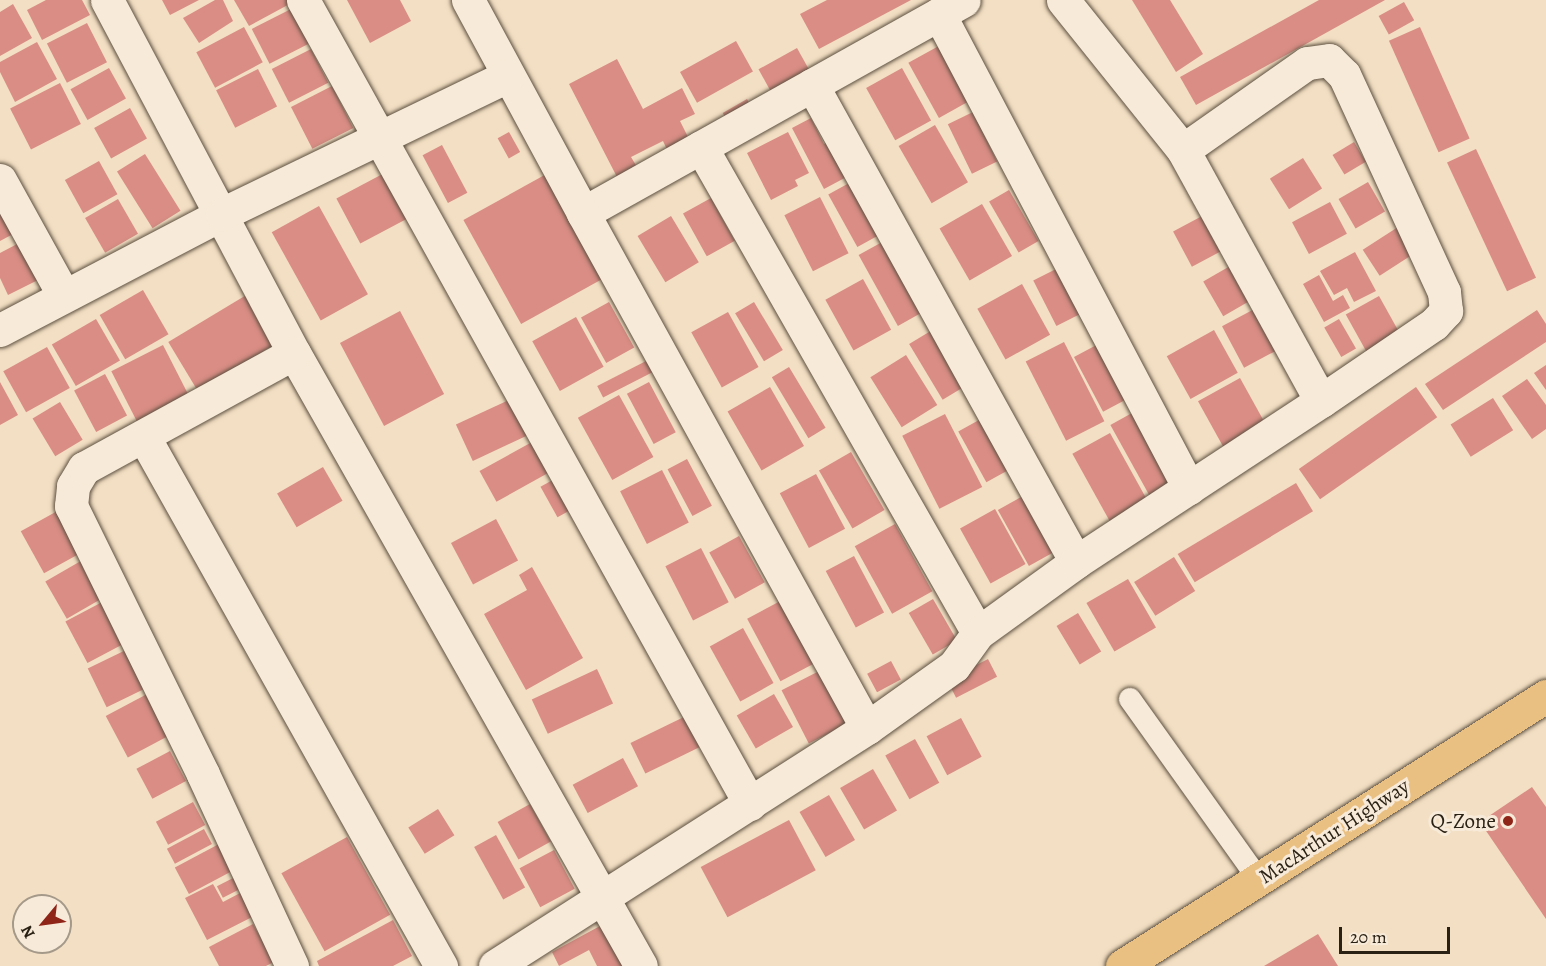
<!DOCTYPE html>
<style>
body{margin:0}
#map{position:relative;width:1546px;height:966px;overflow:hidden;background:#f3dfc3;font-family:Alegreya,serif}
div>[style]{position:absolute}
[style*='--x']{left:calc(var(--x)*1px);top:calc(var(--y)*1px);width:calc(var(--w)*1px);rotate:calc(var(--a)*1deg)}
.building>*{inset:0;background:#d98d84;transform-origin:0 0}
.roads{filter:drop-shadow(0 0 2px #5c5040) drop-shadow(0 0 2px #5c5040)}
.service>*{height:22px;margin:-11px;padding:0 11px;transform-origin:11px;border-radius:11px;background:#f7ead8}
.minor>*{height:33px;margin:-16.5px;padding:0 16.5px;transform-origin:16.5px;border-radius:16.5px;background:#f7ead8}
.trunk>*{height:33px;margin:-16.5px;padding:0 16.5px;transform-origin:16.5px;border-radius:16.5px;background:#eac082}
.dots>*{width:16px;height:16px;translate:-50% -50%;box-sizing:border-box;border:3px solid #f7ead8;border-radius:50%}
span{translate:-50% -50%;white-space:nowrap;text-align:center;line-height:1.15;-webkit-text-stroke:6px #f7ead8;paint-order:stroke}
.poi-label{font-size:21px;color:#2a2115}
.right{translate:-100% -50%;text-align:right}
.street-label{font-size:21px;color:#2a2115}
.north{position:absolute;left:12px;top:894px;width:60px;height:60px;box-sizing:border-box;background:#f7ead8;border:2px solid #a59a8a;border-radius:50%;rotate:241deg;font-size:16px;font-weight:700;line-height:24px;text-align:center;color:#2a2115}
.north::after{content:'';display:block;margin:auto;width:21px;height:27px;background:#8f2418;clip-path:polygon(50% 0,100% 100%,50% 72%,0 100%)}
.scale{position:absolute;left:1339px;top:927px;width:111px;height:27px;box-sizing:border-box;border:3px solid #2a2115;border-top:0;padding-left:8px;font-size:18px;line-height:21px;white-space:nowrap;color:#2a2115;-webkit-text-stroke:4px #f7ead8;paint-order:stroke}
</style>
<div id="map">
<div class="building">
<div style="clip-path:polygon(46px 0,82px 0,90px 15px,42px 40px,27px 10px)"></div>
<div style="clip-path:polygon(162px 0,199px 0,170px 15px)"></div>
<div style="clip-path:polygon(215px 0,223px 0,233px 21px,199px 43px,183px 18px)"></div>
<div style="clip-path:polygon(234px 0,297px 0,249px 26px)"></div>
<div style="clip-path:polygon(347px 0,400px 0,411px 21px,370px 43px)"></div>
<div style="clip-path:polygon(827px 0,911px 0,819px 49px,800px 14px)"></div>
<div style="clip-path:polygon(1132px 0,1170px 0,1203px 54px,1176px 72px)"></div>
<div style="clip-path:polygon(1319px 0,1385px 0,1196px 105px,1180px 77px)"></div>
<div style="left:1404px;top:2px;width:21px;height:29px;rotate:61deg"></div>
<div style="clip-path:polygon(13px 4px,32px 38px,0 56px,0 12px)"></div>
<div style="left:291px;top:9px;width:39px;height:44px;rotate:63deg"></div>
<div style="left:87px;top:23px;width:44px;height:45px;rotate:63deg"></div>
<div style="left:244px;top:27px;width:40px;height:54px;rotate:62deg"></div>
<div style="left:1420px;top:27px;width:122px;height:34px;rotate:66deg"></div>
<div style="left:736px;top:41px;width:35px;height:64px;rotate:61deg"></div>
<div style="clip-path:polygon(37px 42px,57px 79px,15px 102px,0 72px,0 62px)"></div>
<div style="left:946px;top:42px;width:63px;height:43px;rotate:61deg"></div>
<div style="left:797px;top:48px;width:35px;height:44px;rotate:61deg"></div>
<div style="left:311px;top:49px;width:38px;height:44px;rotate:63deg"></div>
<div style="clip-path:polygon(617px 59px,643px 109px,682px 88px,695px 114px,680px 121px,692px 145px,670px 156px,663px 141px,631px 157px,637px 167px,617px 177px,569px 84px)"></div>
<div style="left:109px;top:68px;width:35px;height:44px;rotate:61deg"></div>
<div style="left:902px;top:68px;width:60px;height:41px;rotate:61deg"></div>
<div style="left:258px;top:69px;width:42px;height:47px;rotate:63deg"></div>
<div style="left:60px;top:83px;width:46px;height:56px;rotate:63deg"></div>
<div style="left:332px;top:86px;width:47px;height:46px;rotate:63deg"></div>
<div style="left:747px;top:99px;width:8px;height:28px;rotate:60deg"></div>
<div style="left:130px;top:108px;width:35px;height:41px;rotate:61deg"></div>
<div style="left:973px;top:112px;width:55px;height:28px;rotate:64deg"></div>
<div style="clip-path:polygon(811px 118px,824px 144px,835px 138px,854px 173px,824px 189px,792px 128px)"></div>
<div style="left:935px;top:125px;width:66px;height:42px;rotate:60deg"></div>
<div style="left:509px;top:132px;width:23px;height:13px;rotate:61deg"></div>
<div style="clip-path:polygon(788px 132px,809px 173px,795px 180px,798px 186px,771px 200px,747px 153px)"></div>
<div style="left:1354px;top:142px;width:23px;height:25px;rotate:59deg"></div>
<div style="left:442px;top:145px;width:54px;height:22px;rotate:62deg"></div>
<div style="left:1476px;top:149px;width:142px;height:32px;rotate:65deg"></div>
<div style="left:145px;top:154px;width:67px;height:33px;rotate:58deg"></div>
<div style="left:1303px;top:158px;width:36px;height:39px;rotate:58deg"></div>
<div style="left:99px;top:161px;width:38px;height:39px;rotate:61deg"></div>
<div style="left:392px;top:169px;width:51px;height:63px;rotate:62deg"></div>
<div style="left:550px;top:172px;width:119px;height:99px;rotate:61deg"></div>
<div style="left:851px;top:182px;width:60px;height:26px;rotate:61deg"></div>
<div style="left:1368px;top:182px;width:34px;height:34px;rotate:60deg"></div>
<div style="left:1009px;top:190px;width:59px;height:23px;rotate:60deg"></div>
<div style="left:820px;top:197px;width:63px;height:40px;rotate:63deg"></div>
<div style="left:711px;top:198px;width:49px;height:32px;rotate:61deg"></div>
<div style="left:118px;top:199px;width:40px;height:38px;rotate:60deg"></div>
<div style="left:1330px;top:202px;width:36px;height:43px;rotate:62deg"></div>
<div style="left:982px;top:204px;width:60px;height:49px;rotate:60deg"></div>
<div style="clip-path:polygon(0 206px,15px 233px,0 241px)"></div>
<div style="left:319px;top:206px;width:101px;height:54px;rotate:61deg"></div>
<div style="left:1204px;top:215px;width:40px;height:35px;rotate:62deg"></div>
<div style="left:671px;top:216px;width:54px;height:39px;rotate:59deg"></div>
<div style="left:1398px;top:227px;width:31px;height:42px;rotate:57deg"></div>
<div style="left:884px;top:241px;width:81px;height:29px;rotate:61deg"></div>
<div style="clip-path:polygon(21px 242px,40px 279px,8px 295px,0 278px,0 253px)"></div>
<div style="clip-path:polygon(1355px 252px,1376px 291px,1354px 302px,1347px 288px,1334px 295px,1320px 271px)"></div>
<div style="left:1237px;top:262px;width:40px;height:39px;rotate:60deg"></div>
<div style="left:1060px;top:267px;width:51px;height:30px;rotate:63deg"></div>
<div style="clip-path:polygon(1319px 275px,1333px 301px,1343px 295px,1350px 308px,1324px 322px,1303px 284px)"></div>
<div style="left:863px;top:279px;width:58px;height:43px;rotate:61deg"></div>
<div style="left:1022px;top:284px;width:58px;height:51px;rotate:61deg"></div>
<div style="left:143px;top:290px;width:51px;height:50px;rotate:60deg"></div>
<div style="left:248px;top:294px;width:57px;height:93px;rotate:59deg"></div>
<div style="left:1379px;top:296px;width:43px;height:38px;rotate:61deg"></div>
<div style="left:609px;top:302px;width:52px;height:32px;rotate:61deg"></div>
<div style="left:754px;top:302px;width:56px;height:22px;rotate:59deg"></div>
<div style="left:1260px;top:306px;width:47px;height:43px;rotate:62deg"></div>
<div style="clip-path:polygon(1537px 310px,1546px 324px,1546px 342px,1443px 410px,1425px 384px)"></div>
<div style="left:400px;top:311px;width:94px;height:68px;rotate:62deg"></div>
<div style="left:728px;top:312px;width:63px;height:42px;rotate:61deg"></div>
<div style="left:576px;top:317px;width:57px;height:50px;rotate:61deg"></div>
<div style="left:96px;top:319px;width:48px;height:51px;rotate:60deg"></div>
<div style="left:1339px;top:319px;width:34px;height:17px;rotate:60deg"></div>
<div style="left:934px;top:329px;width:65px;height:29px;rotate:59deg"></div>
<div style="left:1214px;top:330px;width:49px;height:54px;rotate:61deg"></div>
<div style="left:1104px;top:341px;width:62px;height:34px;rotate:62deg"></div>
<div style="left:1064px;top:342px;width:89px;height:43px;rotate:63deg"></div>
<div style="left:163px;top:345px;width:57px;height:58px;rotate:63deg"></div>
<div style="left:47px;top:347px;width:47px;height:50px;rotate:61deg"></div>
<div style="left:906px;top:355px;width:59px;height:42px;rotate:58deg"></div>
<div style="left:648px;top:360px;width:13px;height:57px;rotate:63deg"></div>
<div style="clip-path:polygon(1546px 365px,1546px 390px,1534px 373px)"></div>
<div style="left:789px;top:367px;width:71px;height:20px;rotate:59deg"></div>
<div style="left:105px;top:374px;width:47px;height:35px;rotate:62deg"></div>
<div style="left:1240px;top:378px;width:54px;height:48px;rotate:61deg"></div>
<div style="clip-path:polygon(1527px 379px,1546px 405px,1546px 429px,1532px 439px,1502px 396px)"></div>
<div style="clip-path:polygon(0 382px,18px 415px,0 425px)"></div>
<div style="left:649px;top:382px;width:57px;height:25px;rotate:62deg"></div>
<div style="left:770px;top:387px;width:68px;height:49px;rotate:60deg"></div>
<div style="left:1416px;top:387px;width:37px;height:143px;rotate:55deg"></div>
<div style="left:619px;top:395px;width:71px;height:47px;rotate:61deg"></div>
<div style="left:513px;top:398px;width:40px;height:63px;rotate:65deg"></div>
<div style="left:1493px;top:398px;width:38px;height:50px;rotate:58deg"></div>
<div style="left:60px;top:402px;width:44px;height:32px;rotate:59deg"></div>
<div style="left:1141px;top:408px;width:86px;height:35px;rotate:61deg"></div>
<div style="left:945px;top:414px;width:82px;height:48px;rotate:63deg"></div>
<div style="left:988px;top:415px;width:58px;height:34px;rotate:61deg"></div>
<div style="left:1110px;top:433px;width:80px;height:43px;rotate:61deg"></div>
<div style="left:532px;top:442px;width:35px;height:60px;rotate:61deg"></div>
<div style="left:851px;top:452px;width:67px;height:37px;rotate:60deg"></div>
<div style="left:687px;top:459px;width:53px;height:22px;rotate:62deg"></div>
<div style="left:323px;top:467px;width:39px;height:53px;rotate:60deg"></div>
<div style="left:662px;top:470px;width:59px;height:47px;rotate:63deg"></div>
<div style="left:816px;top:474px;width:62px;height:41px;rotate:62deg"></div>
<div style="left:558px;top:477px;width:35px;height:20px;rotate:61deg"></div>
<div style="left:1296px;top:483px;width:33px;height:138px;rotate:59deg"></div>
<div style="left:1032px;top:491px;width:64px;height:39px;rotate:61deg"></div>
<div style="left:61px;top:509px;width:48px;height:46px;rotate:61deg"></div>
<div style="left:995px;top:509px;width:63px;height:40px;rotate:61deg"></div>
<div style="left:496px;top:519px;width:47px;height:51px;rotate:62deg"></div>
<div style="left:895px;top:524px;width:77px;height:46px;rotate:61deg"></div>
<div style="left:739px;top:536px;width:53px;height:34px;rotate:61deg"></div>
<div style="left:701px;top:548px;width:61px;height:40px;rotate:63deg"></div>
<div style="left:854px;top:556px;width:64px;height:32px;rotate:62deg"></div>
<div style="left:1174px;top:557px;width:40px;height:47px;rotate:58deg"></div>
<div style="left:86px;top:558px;width:43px;height:47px;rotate:60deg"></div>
<div style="clip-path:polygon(532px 567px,583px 658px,526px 690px,484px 614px,527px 590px,519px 575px)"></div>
<div style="left:1128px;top:579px;width:56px;height:48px;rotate:60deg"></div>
<div style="left:786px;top:598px;width:71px;height:44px;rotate:62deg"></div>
<div style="left:933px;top:599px;width:48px;height:28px;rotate:60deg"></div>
<div style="left:106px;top:600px;width:47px;height:46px;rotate:62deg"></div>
<div style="left:1078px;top:613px;width:45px;height:25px;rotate:59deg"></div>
<div style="left:743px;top:628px;width:63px;height:38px;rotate:61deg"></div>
<div style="left:130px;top:648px;width:43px;height:47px;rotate:64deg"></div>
<div style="left:988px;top:659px;width:20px;height:46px;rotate:63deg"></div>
<div style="left:891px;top:661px;width:21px;height:27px;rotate:62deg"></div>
<div style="left:827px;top:667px;width:60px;height:51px;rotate:63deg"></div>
<div style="left:597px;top:669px;width:38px;height:72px;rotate:65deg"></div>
<div style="left:149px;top:693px;width:47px;height:49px;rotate:62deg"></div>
<div style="left:774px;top:694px;width:38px;height:43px;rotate:60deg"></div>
<div style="left:688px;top:715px;width:34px;height:64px;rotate:64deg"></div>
<div style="left:961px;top:718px;width:44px;height:39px;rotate:62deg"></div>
<div style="left:915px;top:739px;width:50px;height:34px;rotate:61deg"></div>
<div style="left:170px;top:751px;width:34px;height:38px;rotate:62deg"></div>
<div style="left:623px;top:758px;width:32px;height:57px;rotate:62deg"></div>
<div style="left:873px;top:769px;width:48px;height:38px;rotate:60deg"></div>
<div style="clip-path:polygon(1532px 787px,1546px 807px,1546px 919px,1480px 822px)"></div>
<div style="left:829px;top:795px;width:52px;height:34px;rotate:60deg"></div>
<div style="left:193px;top:802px;width:26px;height:42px;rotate:62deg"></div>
<div style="left:530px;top:804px;width:43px;height:37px;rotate:61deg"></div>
<div style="left:438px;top:809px;width:31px;height:35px;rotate:58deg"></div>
<div style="left:789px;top:820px;width:57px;height:100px;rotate:62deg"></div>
<div style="left:204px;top:829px;width:17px;height:42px;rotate:62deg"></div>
<div style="left:496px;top:835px;width:60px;height:25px;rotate:61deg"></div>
<div style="left:347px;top:837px;width:89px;height:75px;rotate:61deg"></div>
<div style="left:219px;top:844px;width:30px;height:50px;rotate:62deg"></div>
<div style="left:554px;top:850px;width:44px;height:39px;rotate:62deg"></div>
<div style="left:241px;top:874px;width:13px;height:27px;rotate:63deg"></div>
<div style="clip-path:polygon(213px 884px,223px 902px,244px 891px,256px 915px,207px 940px,185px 898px)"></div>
<div style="clip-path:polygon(393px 920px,412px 956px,393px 966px,319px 966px,317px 961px)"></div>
<div style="clip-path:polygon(253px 924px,274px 962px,266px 966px,219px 966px,209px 947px)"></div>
<div style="clip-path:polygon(600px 926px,623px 966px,597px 966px,589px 950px,559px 966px,552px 952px)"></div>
<div style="clip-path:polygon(1318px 934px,1338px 966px,1264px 966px)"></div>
</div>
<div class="roads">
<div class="service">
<div style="--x:1130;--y:699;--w:222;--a:54.5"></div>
</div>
<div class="minor">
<div style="--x:107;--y:0;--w:399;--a:62.1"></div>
<div style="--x:294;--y:353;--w:704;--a:60.49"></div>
<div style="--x:303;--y:0;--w:920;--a:60.93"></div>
<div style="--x:468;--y:0;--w:242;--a:61.6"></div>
<div style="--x:583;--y:213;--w:436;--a:-29.2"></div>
<div style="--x:939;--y:14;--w:536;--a:62.19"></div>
<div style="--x:812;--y:85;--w:545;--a:61.04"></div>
<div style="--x:701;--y:147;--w:559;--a:60.32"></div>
<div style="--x:1183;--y:150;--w:286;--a:61.2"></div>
<div style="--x:0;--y:180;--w:132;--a:61.1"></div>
<div style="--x:583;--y:213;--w:588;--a:61.13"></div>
<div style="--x:0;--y:330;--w:250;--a:-27.6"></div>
<div style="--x:222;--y:214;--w:317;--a:-25.8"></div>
<div style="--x:144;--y:437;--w:607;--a:60.69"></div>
<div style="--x:292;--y:966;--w:212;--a:-114.9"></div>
<div style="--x:203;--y:774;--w:299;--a:-116.2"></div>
<div style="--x:71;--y:506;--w:20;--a:-84"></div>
<div style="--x:73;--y:486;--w:21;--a:-59"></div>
<div style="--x:84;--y:468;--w:239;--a:-28.7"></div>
<div style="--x:495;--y:966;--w:442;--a:-32.6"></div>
<div style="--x:867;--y:728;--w:107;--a:-35.5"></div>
<div style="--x:954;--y:666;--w:41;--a:-54"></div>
<div style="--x:978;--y:633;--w:121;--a:-35.9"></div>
<div style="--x:1076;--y:562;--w:293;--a:-33.3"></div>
<div style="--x:1321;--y:401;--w:137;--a:-34.3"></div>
<div style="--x:1434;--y:324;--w:18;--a:-47"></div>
<div style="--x:1446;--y:311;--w:19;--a:-96"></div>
<div style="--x:1444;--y:292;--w:239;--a:-114.7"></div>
<div style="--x:1344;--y:75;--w:21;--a:-135"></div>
<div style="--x:1329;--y:60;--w:22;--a:172"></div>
<div style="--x:1307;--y:63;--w:151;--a:144.9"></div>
<div style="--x:1183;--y:150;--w:192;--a:-128.7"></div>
</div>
<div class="trunk">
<div style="--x:1122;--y:966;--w:503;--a:-32.49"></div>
</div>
</div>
<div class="dots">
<div style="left:1508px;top:821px;background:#8f2418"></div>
</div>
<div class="poi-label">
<span class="right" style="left:1496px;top:821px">Q-Zone</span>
</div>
<div class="street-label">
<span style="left:1334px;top:831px;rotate:-33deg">MacArthur Highway</span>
</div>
<div class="north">N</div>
<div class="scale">20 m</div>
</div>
